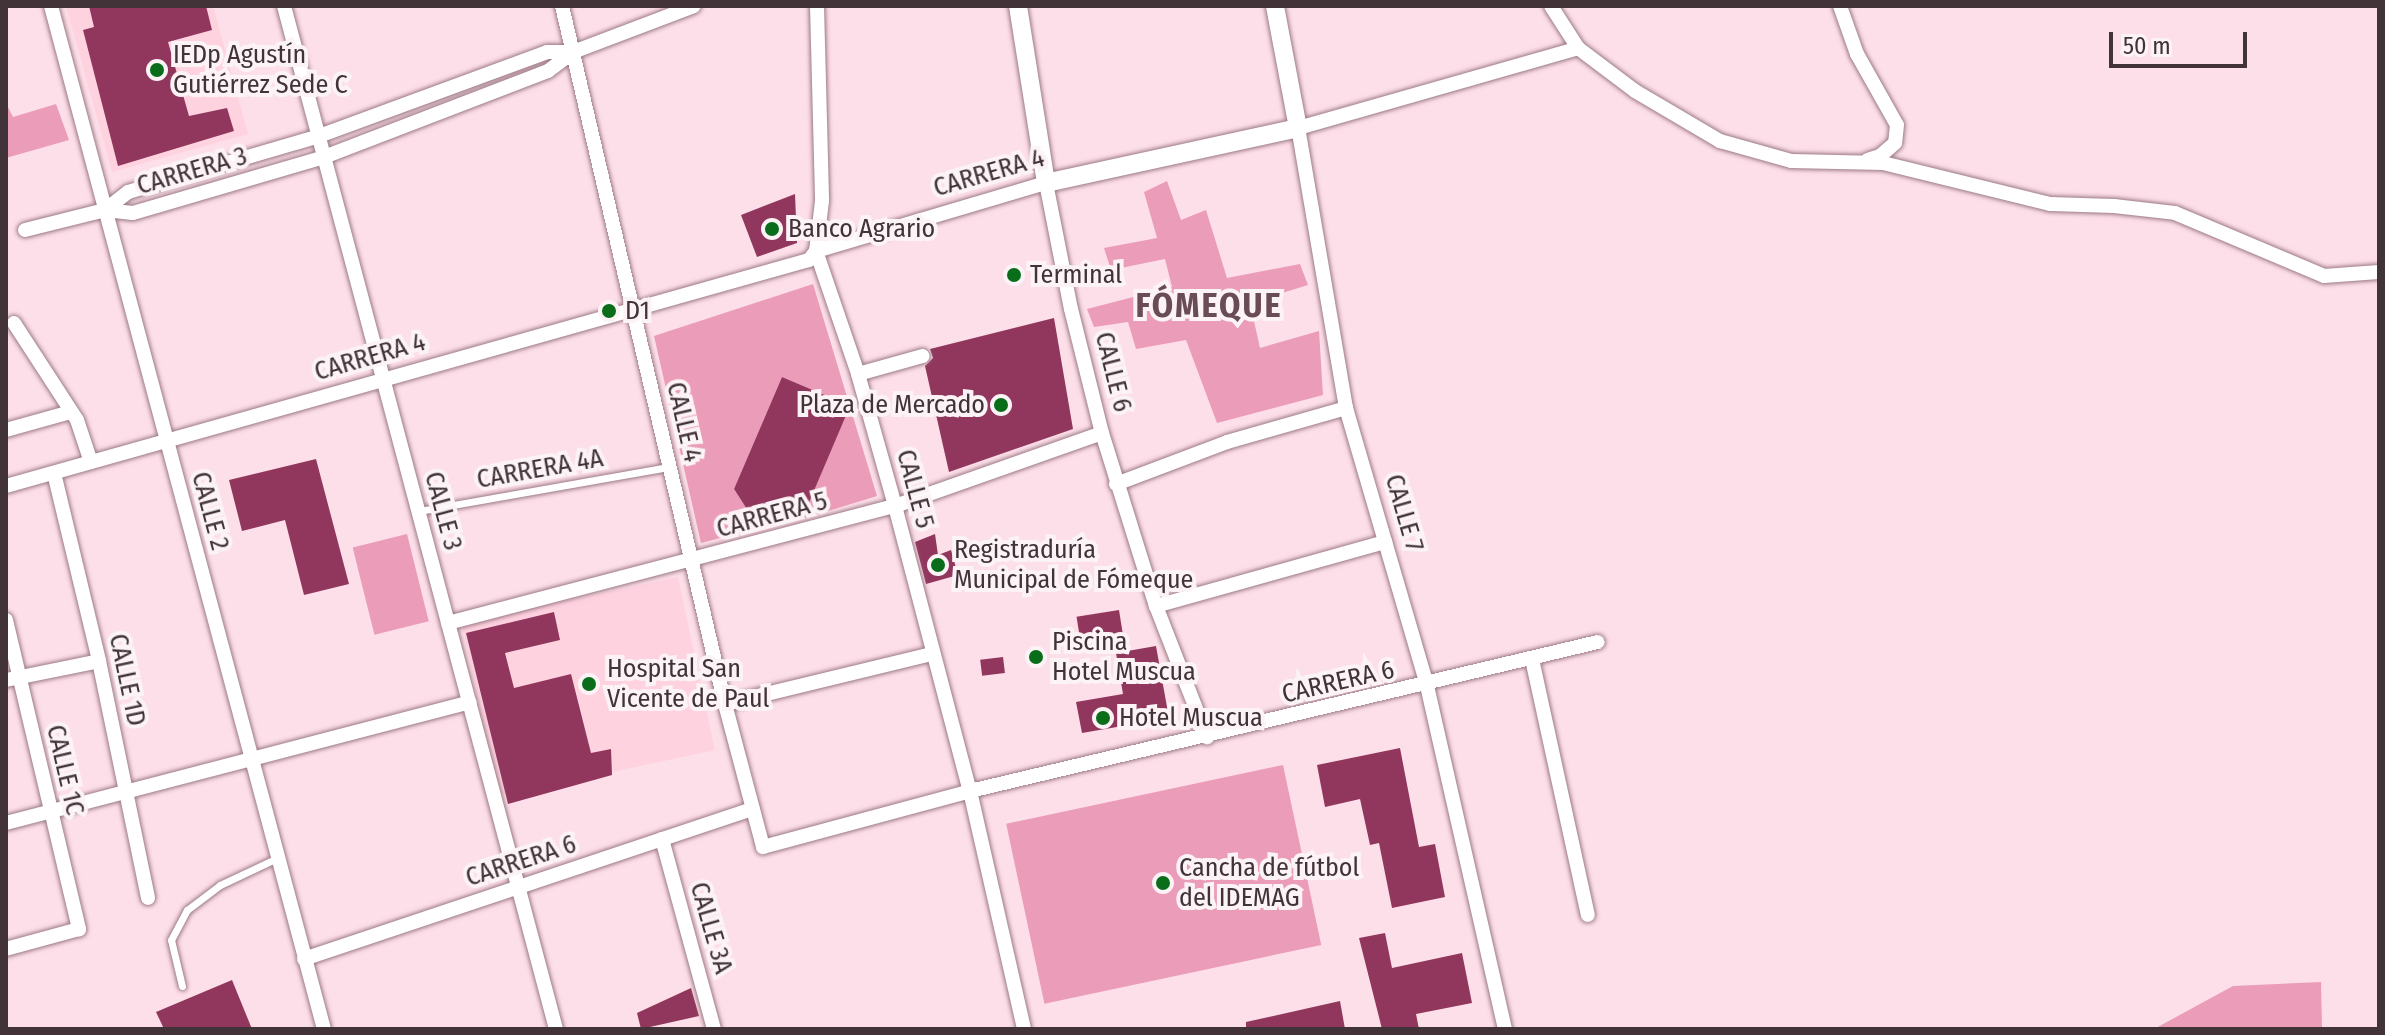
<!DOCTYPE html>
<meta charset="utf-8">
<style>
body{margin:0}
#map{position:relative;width:2385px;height:1035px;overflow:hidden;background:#fddfe9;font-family:"Fira Sans Condensed",sans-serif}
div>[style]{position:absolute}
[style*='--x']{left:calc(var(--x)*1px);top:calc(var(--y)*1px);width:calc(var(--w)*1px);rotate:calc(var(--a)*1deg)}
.built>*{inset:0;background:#ffd2e0;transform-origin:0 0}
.green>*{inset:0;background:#eb9cb8;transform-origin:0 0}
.building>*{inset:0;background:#91375d;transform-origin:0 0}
.roads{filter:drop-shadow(0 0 2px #9c7a85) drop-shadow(0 0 2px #9c7a85)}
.service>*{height:7px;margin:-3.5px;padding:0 3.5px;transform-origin:3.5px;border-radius:3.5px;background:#fff}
.minor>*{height:14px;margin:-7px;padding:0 7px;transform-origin:7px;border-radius:7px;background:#fff}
.tertiary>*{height:18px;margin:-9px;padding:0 9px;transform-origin:9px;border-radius:9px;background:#fff}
.dots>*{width:22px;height:22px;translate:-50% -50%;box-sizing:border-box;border:4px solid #fbf3f6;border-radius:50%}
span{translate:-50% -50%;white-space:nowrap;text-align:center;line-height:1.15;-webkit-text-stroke:8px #fbf3f6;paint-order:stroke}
.poi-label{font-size:26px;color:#413338}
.left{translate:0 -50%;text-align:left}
.right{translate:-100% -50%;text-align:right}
.street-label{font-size:26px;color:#413338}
.district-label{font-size:34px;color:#6a4c56;font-weight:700;letter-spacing:2px}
.frame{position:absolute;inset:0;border:8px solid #413338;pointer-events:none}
.scale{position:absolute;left:2109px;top:32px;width:138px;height:36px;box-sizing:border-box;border:4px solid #413338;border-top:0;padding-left:10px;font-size:24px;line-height:28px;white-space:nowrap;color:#413338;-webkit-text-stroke:6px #fbf3f6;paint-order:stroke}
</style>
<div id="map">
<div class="built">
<div style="clip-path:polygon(66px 6px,213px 6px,248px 134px,112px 172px)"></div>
<div style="left:678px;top:577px;width:177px;height:221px;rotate:78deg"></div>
</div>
<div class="green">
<div style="clip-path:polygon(6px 103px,13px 117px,56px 104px,69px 140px,6px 158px)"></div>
<div style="clip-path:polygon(1167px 181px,1181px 220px,1206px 210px,1227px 278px,1300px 264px,1308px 285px,1250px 303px,1260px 348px,1319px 331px,1323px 395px,1217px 423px,1186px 340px,1136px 349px,1128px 322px,1094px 327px,1087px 309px,1172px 287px,1165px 259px,1111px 270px,1104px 248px,1157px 238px,1144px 192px)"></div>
<div style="clip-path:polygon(813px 284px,877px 496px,802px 519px,849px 407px,782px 377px,734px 489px,759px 528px,701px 543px,654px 336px)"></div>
<div style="left:407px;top:534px;width:90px;height:56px;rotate:76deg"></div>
<div style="left:1283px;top:765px;width:184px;height:283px;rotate:78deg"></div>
<div style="clip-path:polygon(2321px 982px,2322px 1029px,2154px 1029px,2233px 986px)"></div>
</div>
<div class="building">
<div style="clip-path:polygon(89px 6px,206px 6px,212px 30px,168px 42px,189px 116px,227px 108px,234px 131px,118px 166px,83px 30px,94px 27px)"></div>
<div style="clip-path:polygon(795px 194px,797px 243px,757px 257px,741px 215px)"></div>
<div style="clip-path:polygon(1054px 318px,1073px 429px,949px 472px,925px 366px,933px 358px,930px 349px)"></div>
<div style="clip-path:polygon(782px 377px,850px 406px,802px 519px,759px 528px,734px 489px)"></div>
<div style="clip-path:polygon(316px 459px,349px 584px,304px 595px,285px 520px,242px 531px,229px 480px)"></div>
<div style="clip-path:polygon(935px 534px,938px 555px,951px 550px,958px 575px,926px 584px,915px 542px)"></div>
<div style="left:1119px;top:610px;width:31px;height:43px;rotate:81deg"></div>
<div style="clip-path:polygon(554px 612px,560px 640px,505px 653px,514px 688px,571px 674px,591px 753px,611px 749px,612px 775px,508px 804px,466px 633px)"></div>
<div style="clip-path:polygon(1156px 646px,1169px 718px,1082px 733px,1076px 702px,1123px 694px,1116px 653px)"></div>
<div style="left:1003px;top:657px;width:16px;height:23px;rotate:83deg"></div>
<div style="clip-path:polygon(1400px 748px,1419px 847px,1435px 844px,1445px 897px,1392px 908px,1379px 843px,1370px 845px,1360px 799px,1325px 807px,1317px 765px)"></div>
<div style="clip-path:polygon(1385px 933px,1392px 968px,1462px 953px,1472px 1003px,1416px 1014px,1419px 1029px,1382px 1029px,1359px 938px)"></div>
<div style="clip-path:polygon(232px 980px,252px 1029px,164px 1029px,156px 1012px)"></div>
<div style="clip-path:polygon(691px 988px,699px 1016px,641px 1029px,637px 1013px)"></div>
<div style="clip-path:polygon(1340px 1001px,1345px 1029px,1246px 1029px,1246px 1022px)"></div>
</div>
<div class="roads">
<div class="service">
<div style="--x:419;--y:511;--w:254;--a:-10"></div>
<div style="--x:182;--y:986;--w:47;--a:-103.4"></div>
<div style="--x:171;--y:940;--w:34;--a:-62"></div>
<div style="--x:187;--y:910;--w:41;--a:-37.1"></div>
<div style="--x:220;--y:885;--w:63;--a:-25.3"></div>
</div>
<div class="minor">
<div style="--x:51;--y:6;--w:1059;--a:75.06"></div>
<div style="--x:284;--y:6;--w:1059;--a:75.11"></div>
<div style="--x:562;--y:6;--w:717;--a:76.86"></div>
<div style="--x:725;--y:704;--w:148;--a:75.1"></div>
<div style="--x:763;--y:847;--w:214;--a:-15.1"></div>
<div style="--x:970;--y:791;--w:645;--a:-13.35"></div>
<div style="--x:817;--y:6;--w:195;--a:88.5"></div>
<div style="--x:822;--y:201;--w:50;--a:96.8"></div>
<div style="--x:816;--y:251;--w:130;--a:71.1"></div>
<div style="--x:858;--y:374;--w:137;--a:74.3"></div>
<div style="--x:895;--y:506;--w:295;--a:75.3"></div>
<div style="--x:970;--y:791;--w:244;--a:77.2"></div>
<div style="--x:1551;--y:6;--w:50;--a:57.3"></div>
<div style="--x:1578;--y:48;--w:71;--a:37"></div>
<div style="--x:1635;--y:91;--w:99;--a:30.5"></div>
<div style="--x:1720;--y:141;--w:74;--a:15.7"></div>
<div style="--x:1791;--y:161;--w:92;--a:1.2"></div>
<div style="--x:1883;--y:163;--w:172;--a:13.8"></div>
<div style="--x:2050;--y:204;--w:64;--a:1.8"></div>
<div style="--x:2114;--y:206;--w:61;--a:6.5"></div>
<div style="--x:2175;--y:213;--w:162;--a:22.9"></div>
<div style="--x:2324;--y:276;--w:55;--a:-4.2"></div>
<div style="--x:1840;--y:6;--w:51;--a:70.5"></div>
<div style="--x:1857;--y:54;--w:81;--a:60.6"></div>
<div style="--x:1897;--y:125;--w:18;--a:96"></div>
<div style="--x:1895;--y:143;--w:20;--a:139"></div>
<div style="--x:1880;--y:156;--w:13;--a:162"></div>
<div style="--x:105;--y:210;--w:29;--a:-38"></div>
<div style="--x:128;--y:192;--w:199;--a:-16.3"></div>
<div style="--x:319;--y:136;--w:243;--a:-20.2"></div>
<div style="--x:547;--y:52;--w:26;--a:0"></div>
<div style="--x:25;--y:230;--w:82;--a:-14"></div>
<div style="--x:105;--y:210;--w:28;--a:6"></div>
<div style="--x:133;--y:213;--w:199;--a:-16.3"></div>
<div style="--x:324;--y:157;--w:240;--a:-21"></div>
<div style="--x:548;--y:71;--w:31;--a:-37"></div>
<div style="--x:573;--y:52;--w:129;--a:-20.8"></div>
<div style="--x:14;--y:323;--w:116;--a:57"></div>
<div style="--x:77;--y:420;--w:44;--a:71.6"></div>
<div style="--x:858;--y:374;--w:67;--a:-15.5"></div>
<div style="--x:6;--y:430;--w:67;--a:-15.5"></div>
<div style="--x:54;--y:473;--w:193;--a:76.5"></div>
<div style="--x:99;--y:661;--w:242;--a:78.3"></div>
<div style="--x:1116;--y:484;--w:119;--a:-20.7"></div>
<div style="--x:1227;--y:442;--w:124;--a:-15.9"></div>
<div style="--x:6;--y:486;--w:834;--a:-15.72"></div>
<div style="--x:809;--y:260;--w:11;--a:-52"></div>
<div style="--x:816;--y:251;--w:240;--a:-16.5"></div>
<div style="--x:1046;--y:183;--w:128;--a:78.8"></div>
<div style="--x:1071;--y:309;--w:128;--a:76"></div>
<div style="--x:1102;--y:433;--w:181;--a:72.7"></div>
<div style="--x:1156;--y:606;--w:141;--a:68.7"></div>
<div style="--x:1156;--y:606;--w:238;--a:-15.6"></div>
<div style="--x:6;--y:620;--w:318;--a:76.7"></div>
<div style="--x:79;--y:929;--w:76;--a:164.7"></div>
<div style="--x:448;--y:623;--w:462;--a:-14.7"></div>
<div style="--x:895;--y:506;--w:219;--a:-19.4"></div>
<div style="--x:1532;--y:659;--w:262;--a:77.7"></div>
<div style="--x:6;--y:680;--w:95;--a:-11.5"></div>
<div style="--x:725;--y:704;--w:213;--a:-13.6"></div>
<div style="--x:6;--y:823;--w:479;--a:-14.6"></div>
<div style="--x:662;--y:839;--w:197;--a:74.7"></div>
<div style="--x:304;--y:959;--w:473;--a:-18.5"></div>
<div style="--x:1505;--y:1029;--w:353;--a:-102.8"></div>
<div style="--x:1427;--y:685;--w:289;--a:-106.3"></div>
<div style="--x:1346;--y:408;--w:284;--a:-99.7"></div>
<div style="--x:1298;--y:128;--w:291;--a:-15.9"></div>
</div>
<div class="tertiary">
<div style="--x:1018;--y:6;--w:179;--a:81"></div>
<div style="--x:1046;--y:183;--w:258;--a:-12.3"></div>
<div style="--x:1298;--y:128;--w:124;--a:-100.7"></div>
</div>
</div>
<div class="dots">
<div style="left:157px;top:70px;background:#096d1a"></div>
<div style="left:772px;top:229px;background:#096d1a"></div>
<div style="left:1014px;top:275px;background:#096d1a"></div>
<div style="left:609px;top:311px;background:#096d1a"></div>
<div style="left:1001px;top:405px;background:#096d1a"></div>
<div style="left:938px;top:565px;background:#096d1a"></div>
<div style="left:1036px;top:657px;background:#096d1a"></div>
<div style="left:589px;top:684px;background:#096d1a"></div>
<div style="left:1103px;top:718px;background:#096d1a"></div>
<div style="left:1163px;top:883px;background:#096d1a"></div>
</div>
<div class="poi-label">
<span class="left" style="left:173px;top:70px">IEDp Agustín<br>Gutiérrez Sede C</span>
<span class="left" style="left:788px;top:229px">Banco Agrario</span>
<span class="left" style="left:1030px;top:275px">Terminal</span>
<span class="left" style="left:625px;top:311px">D1</span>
<span class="right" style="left:985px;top:405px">Plaza de Mercado</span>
<span class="left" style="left:954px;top:565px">Registraduría<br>Municipal de Fómeque</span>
<span class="left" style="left:1052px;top:657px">Piscina<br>Hotel Muscua</span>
<span class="left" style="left:607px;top:684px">Hospital San<br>Vicente de Paul</span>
<span class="left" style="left:1119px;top:718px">Hotel Muscua</span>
<span class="left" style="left:1179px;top:883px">Cancha de fútbol<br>del IDEMAG</span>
</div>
<div class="street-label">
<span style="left:192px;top:171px;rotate:-16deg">CARRERA 3</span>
<span style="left:989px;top:173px;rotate:-16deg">CARRERA 4</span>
<span style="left:370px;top:357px;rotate:-16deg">CARRERA 4</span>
<span style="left:1113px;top:372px;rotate:76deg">CALLE 6</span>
<span style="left:684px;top:422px;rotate:77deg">CALLE 4</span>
<span style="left:540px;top:469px;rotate:-10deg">CARRERA 4A</span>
<span style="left:915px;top:489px;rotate:75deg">CALLE 5</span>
<span style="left:210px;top:511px;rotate:75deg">CALLE 2</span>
<span style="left:443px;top:511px;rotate:75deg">CALLE 3</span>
<span style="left:1404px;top:513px;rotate:74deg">CALLE 7</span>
<span style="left:772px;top:515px;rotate:-15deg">CARRERA 5</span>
<span style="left:127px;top:680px;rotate:78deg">CALLE 1D</span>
<span style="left:1338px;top:682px;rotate:-13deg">CARRERA 6</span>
<span style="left:65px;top:770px;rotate:77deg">CALLE 1C</span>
<span style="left:521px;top:861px;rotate:-18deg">CARRERA 6</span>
<span style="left:711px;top:928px;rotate:74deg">CALLE 3A</span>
</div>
<div class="district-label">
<span style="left:1209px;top:306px">FÓMEQUE</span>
</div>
<div class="frame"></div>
<div class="scale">50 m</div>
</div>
